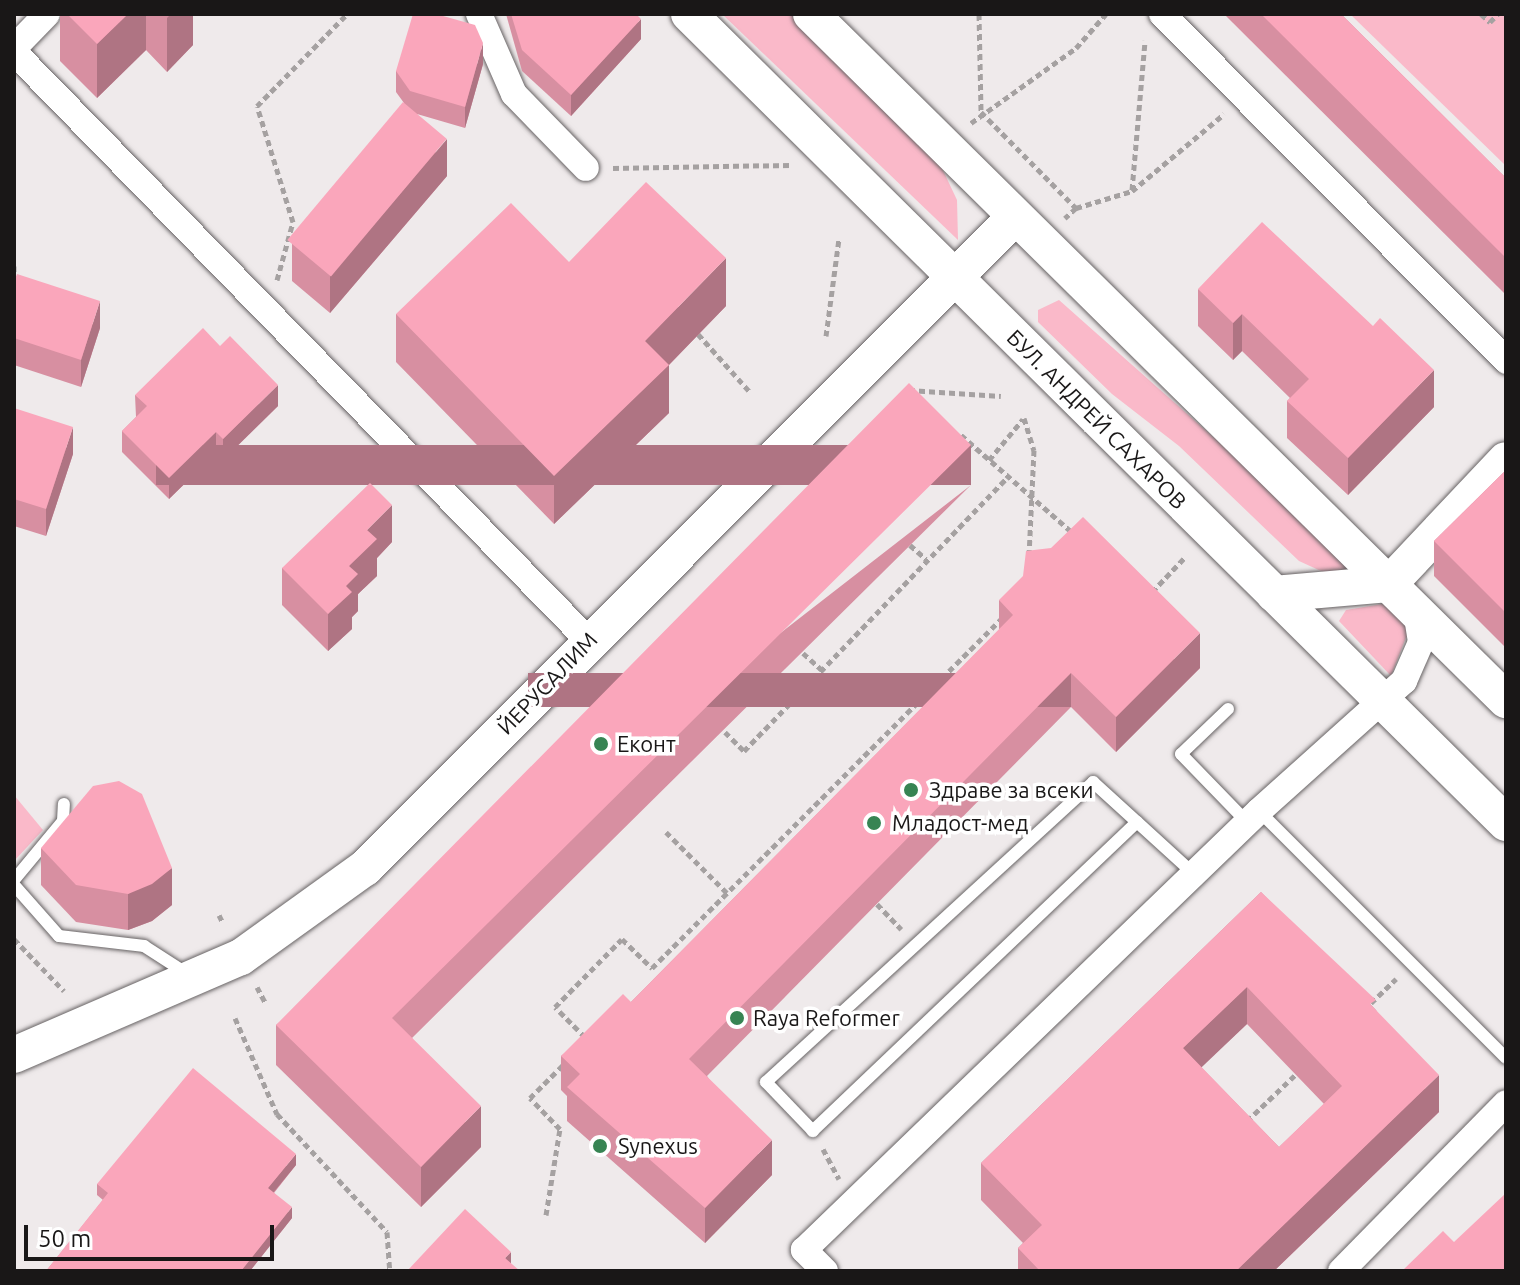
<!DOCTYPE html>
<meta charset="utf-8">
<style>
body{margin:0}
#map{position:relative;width:1520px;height:1285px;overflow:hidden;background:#efeaeb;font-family:Ubuntu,sans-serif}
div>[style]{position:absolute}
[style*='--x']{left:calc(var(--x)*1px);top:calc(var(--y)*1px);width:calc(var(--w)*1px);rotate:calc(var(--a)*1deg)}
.green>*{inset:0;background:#fab9c9}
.path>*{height:5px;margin-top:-2.5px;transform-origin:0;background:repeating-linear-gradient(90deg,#a5a1a1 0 6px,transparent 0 10px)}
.roads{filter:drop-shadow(0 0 2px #676364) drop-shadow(0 0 2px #676364)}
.lane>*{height:12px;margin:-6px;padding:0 6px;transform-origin:6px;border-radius:6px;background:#fff}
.street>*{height:26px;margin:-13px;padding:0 13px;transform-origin:13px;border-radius:13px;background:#fff}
.secondary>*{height:36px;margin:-18px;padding:0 18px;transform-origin:18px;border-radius:18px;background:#fff}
.wall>*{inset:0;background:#d78fa1}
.shaded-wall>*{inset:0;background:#af7483;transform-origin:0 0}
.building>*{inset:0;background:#faa6bb;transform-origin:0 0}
.dots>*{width:22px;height:22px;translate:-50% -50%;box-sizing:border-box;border:4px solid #fff;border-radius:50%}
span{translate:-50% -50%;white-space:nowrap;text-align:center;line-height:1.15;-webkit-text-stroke:7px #fff;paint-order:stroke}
.street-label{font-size:22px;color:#191717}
.poi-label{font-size:22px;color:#191717}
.left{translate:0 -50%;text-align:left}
.frame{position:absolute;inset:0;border:16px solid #191717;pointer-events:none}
.scale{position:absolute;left:24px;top:1225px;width:250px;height:36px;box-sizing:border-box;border:4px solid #191717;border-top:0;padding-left:10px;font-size:24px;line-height:28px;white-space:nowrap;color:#191717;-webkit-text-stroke:6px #fff;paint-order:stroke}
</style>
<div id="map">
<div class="green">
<div style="clip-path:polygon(722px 14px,793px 14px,940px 164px,957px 200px,958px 240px)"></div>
<div style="clip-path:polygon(1350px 14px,1506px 14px,1506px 166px)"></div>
<div style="clip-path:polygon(1059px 300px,1284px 500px,1357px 572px,1334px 577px,1299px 561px,1179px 446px,1112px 394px,1038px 322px,1038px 310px)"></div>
<div style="clip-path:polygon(1388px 603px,1405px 612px,1407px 635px,1391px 676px,1339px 621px,1346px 610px)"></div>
<div style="clip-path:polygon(14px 795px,43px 830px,14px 861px)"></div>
</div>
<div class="path">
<div style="--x:979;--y:14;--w:98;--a:88.8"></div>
<div style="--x:981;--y:112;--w:135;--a:45.3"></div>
<div style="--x:1076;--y:208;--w:15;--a:138"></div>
<div style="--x:1481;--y:14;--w:12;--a:42"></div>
<div style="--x:1490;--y:22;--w:11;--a:-45"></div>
<div style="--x:971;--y:123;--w:129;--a:-35.5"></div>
<div style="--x:1076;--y:48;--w:45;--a:-48.6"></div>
<div style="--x:613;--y:168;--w:178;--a:-1"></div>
<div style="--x:1132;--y:190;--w:150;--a:-85"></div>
<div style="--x:1076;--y:208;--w:59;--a:-16.9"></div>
<div style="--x:1132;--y:191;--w:120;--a:-39.9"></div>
<div style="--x:14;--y:266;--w:15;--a:90"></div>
<div style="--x:277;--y:280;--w:60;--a:-74.6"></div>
<div style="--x:293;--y:222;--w:121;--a:-107.2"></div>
<div style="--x:257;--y:106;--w:129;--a:-45.6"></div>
<div style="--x:698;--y:334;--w:78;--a:48.1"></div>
<div style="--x:826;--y:336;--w:98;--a:-82.4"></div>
<div style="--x:909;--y:390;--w:92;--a:3.7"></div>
<div style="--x:1024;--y:418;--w:34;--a:73"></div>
<div style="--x:1034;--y:450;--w:108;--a:92.7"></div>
<div style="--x:961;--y:435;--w:150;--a:41.2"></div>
<div style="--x:989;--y:460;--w:53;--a:-50.3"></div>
<div style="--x:910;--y:545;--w:21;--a:41"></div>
<div style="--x:1152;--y:592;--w:50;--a:-46.6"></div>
<div style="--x:803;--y:653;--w:25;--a:42"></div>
<div style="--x:725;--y:732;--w:27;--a:45"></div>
<div style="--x:744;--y:751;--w:380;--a:-46.1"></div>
<div style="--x:666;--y:832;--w:86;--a:45"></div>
<div style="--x:877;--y:904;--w:35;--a:46"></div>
<div style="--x:219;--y:915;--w:9;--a:63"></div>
<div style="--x:14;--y:939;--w:72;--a:46.1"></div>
<div style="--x:257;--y:987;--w:19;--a:62"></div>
<div style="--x:1371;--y:1003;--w:35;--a:-44"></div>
<div style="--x:235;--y:1018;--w:105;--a:66.4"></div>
<div style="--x:277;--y:1114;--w:161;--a:47"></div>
<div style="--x:387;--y:1232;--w:39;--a:86"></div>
<div style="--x:585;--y:1037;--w:42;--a:-135"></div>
<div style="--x:555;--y:1007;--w:95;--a:-45.4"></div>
<div style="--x:622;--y:939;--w:42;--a:44"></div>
<div style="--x:652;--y:968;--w:494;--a:-45"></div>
<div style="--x:1247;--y:1121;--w:68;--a:-43.8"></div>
<div style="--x:823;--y:1149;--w:34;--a:62"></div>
<div style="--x:546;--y:1215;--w:87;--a:-80.8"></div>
<div style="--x:560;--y:1129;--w:43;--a:-134.1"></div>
<div style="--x:530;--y:1098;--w:48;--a:-45"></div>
</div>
<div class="roads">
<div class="lane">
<div style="--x:1228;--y:709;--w:65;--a:136.2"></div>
<div style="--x:1181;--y:754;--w:95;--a:45.9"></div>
<div style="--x:1259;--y:811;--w:349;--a:45"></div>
<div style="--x:1137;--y:822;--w:448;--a:136.4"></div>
<div style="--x:813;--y:1131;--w:68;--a:-133.8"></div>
<div style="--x:766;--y:1082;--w:444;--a:-42.5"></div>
<div style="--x:1093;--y:782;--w:59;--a:42.3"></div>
<div style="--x:1137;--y:822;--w:77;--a:42.4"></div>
<div style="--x:14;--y:880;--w:77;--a:-50.3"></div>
<div style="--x:63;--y:821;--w:17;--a:-87"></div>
<div style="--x:14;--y:885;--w:68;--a:48.6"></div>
<div style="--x:59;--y:936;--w:86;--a:6.7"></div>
<div style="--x:144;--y:946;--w:54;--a:32.8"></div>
</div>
<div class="street">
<div style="--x:479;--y:14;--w:87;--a:66.4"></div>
<div style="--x:514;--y:94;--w:103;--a:45.8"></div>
<div style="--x:1162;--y:14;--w:489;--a:45.2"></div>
<div style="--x:14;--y:48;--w:47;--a:-45.9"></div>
<div style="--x:14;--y:52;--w:822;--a:45.69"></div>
<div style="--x:825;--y:1271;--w:30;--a:-135"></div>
<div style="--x:804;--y:1250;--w:632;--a:-43.97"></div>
<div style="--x:1259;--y:811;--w:195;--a:-41.9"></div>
<div style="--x:1404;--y:681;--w:43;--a:-66.4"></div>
<div style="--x:1421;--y:642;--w:36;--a:-99"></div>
<div style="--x:1341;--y:1271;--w:235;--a:-45.5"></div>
</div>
<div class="secondary">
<div style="--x:689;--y:14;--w:1150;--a:44.72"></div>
<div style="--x:811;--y:14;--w:977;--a:44.63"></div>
<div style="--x:1274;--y:594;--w:115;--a:-5"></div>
<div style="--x:1389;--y:584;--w:170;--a:-46.7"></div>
<div style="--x:14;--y:1055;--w:247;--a:-23.4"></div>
<div style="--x:241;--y:957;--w:153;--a:-35.7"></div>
<div style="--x:365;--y:868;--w:919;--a:-45.04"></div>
</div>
</div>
<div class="wall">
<div style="clip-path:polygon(60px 14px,193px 14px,193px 45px,167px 72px,146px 50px,97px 98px,60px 61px)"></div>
<div style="clip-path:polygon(506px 14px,636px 14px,641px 39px,571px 116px,522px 71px)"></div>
<div style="clip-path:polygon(1224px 14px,1341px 14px,1506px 178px,1506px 295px)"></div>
<div style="clip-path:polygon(483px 64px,465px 128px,417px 114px,447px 176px,330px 313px,292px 281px,292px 244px,404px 103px,396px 92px,396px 71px)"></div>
<div style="clip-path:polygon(14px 282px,100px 328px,81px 387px,14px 365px)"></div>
<div style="clip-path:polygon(1198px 289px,1434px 407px,1348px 495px,1287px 438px,1287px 401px,1290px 398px,1242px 351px,1233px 360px,1198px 326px)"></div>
<div style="clip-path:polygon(726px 306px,669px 365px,669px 413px,554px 524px,396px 362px,396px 314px)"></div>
<div style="clip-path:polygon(135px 395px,278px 406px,223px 460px,216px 453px,169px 499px,122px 452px,122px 431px,136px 417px)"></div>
<div style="clip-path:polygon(14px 408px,73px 454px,46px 536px,14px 526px)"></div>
<div style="clip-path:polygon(1506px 470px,1506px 648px,1434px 576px,1434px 541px)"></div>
<div style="clip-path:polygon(971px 485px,412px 1038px,481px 1147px,421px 1207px,276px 1065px,276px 1025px)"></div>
<div style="clip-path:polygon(392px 542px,377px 558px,377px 576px,358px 594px,358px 611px,352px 617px,352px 629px,328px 651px,282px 605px,282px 568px)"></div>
<div style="clip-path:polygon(999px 600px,1200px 668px,1116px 752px,1071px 707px,707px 1076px,772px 1175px,705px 1243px,567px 1121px,567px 1096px,561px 1090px,561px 1056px,631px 1002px,999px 630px)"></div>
<div style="clip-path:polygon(41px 848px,172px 905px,152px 921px,128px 930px,76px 922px,41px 885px)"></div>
<div style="clip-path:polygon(evenodd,1261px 892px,1376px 1010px,1439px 1112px,1274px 1271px,1018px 1271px,1018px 1248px,1023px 1243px,981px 1200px,981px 1163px,1261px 892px,1247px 1024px,1324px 1104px,1279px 1147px,1201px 1067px,1247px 1024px)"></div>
<div style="clip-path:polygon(296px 1165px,274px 1193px,292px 1218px,250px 1271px,46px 1271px,103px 1200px,97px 1195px,97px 1184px)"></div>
</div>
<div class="shaded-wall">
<div style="clip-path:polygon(128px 14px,146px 14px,146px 50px,97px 98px,97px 44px)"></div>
<div style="clip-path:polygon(171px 14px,193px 14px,193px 45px,167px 72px,167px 18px)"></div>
<div style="clip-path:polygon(641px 19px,641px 39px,571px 116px,571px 95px)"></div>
<div style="clip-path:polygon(483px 43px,483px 64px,465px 128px,465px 107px)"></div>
<div style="clip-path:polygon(447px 139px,447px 176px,330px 313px,330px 276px)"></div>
<div style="clip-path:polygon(726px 258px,726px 306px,666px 368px,669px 365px,669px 413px,554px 524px,554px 476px,645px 341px)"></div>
<div style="clip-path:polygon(100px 301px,100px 328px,81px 387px,81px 360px)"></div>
<div style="clip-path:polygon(1242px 314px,1242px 351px,1233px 360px,1233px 323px)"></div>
<div style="clip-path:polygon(1434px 370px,1434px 407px,1348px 495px,1348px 458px)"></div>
<div style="clip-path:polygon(278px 385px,278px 406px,223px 460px,223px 439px)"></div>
<div style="clip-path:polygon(73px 427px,73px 454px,46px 536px,46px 509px)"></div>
<div style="clip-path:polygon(216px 432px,216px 453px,169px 499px,169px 478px)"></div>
<div style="left:971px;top:445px;width:40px;height:815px;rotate:90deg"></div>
<div style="clip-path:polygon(392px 505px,392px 542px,377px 558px,377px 576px,358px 594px,358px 611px,352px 617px,352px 629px,328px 651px,328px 614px,346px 586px,349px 566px,367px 530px)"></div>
<div style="clip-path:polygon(1200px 633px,1200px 668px,1116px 752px,1116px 717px)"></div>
<div style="left:1071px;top:673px;width:34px;height:543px;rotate:90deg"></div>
<div style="clip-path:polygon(172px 868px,172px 905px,152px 921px,128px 930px,128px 894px)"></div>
<div style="clip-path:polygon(1247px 987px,1247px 1024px,1183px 1085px,1183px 1048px)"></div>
<div style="clip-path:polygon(1439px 1075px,1439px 1112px,1274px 1271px,1236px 1271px)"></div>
<div style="clip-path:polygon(481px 1106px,481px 1147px,421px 1207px,421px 1167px)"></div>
<div style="clip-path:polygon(772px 1140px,772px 1175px,705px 1243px,705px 1208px)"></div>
<div style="clip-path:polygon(296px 1154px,296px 1165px,268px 1199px,268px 1188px)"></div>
<div style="clip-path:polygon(292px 1207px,292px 1218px,250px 1271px,241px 1271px)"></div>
<div style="clip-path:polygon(511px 1252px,511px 1271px,505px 1258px)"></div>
</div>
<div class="building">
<div style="clip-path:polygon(67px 14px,128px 14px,97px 44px)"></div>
<div style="clip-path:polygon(413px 14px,436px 14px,475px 25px,483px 43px,465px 107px,410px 91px,396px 71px)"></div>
<div style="clip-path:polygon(511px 14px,636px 14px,641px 19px,571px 95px,522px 50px)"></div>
<div style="clip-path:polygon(1261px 14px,1341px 14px,1506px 178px,1506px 258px)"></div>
<div style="left:403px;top:102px;width:57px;height:180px;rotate:40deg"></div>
<div style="clip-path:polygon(646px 182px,726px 258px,645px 341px,669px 365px,554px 476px,396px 314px,511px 203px,569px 262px)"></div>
<div style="clip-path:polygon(1262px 222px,1373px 326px,1380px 318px,1434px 370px,1348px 458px,1287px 401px,1309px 379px,1242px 314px,1233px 323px,1198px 289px)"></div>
<div style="clip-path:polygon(17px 274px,100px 301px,81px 360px,14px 338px,14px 282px)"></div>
<div style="clip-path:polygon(203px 328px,220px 346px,230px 336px,278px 385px,223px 439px,216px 432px,169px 478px,122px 431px,147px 406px,135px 395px)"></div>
<div style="clip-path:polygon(909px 383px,971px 445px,392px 1018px,481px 1106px,421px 1167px,276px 1025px)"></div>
<div style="clip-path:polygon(14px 408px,73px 427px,46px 509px,14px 499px)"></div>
<div style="clip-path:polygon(1506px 470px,1506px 613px,1434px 541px)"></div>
<div style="clip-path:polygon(370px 483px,392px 505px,367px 530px,377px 539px,349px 566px,358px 574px,346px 586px,352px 592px,328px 614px,282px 568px)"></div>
<div style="clip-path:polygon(1083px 517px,1200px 633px,1116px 717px,1071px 673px,689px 1059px,772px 1140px,705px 1208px,567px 1087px,580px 1074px,561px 1056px,623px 994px,631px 1002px,1013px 615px,999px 600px,1023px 576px,1026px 551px,1051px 548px)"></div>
<div style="clip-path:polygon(119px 781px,142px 794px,172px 868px,152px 884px,128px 894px,76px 885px,41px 848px,93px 786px)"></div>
<div style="clip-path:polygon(evenodd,1261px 892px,1376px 1000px,1370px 1004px,1439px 1075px,1236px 1271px,1040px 1271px,1018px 1248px,1042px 1225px,981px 1163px,1261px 892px,1247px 987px,1342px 1086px,1279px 1147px,1183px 1048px,1247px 987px)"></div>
<div style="clip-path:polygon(193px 1068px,296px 1154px,268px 1188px,292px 1207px,241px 1271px,46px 1271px,108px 1193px,97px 1184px)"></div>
<div style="clip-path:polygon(1506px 1193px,1506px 1271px,1402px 1271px,1443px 1231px,1454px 1242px)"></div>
<div style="clip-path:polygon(465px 1209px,511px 1252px,505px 1258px,520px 1271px,409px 1271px,408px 1270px)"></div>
</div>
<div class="dots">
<div style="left:601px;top:744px;background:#378453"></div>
<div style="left:911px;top:790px;background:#378453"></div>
<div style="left:874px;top:823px;background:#378453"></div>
<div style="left:737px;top:1018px;background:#378453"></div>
<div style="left:600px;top:1146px;background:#378453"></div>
</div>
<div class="street-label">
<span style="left:1097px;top:419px;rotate:45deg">БУЛ. АНДРЕЙ САХАРОВ</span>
<span style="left:547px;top:683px;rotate:-46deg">ЙЕРУСАЛИМ</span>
</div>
<div class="poi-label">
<span class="left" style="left:617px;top:744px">Еконт</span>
<span class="left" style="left:929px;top:790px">Здраве за всеки</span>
<span class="left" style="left:892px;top:823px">Младост-мед</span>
<span class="left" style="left:753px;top:1018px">Raya Reformer</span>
<span class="left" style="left:618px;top:1146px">Synexus</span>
</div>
<div class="frame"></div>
<div class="scale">50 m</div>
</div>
